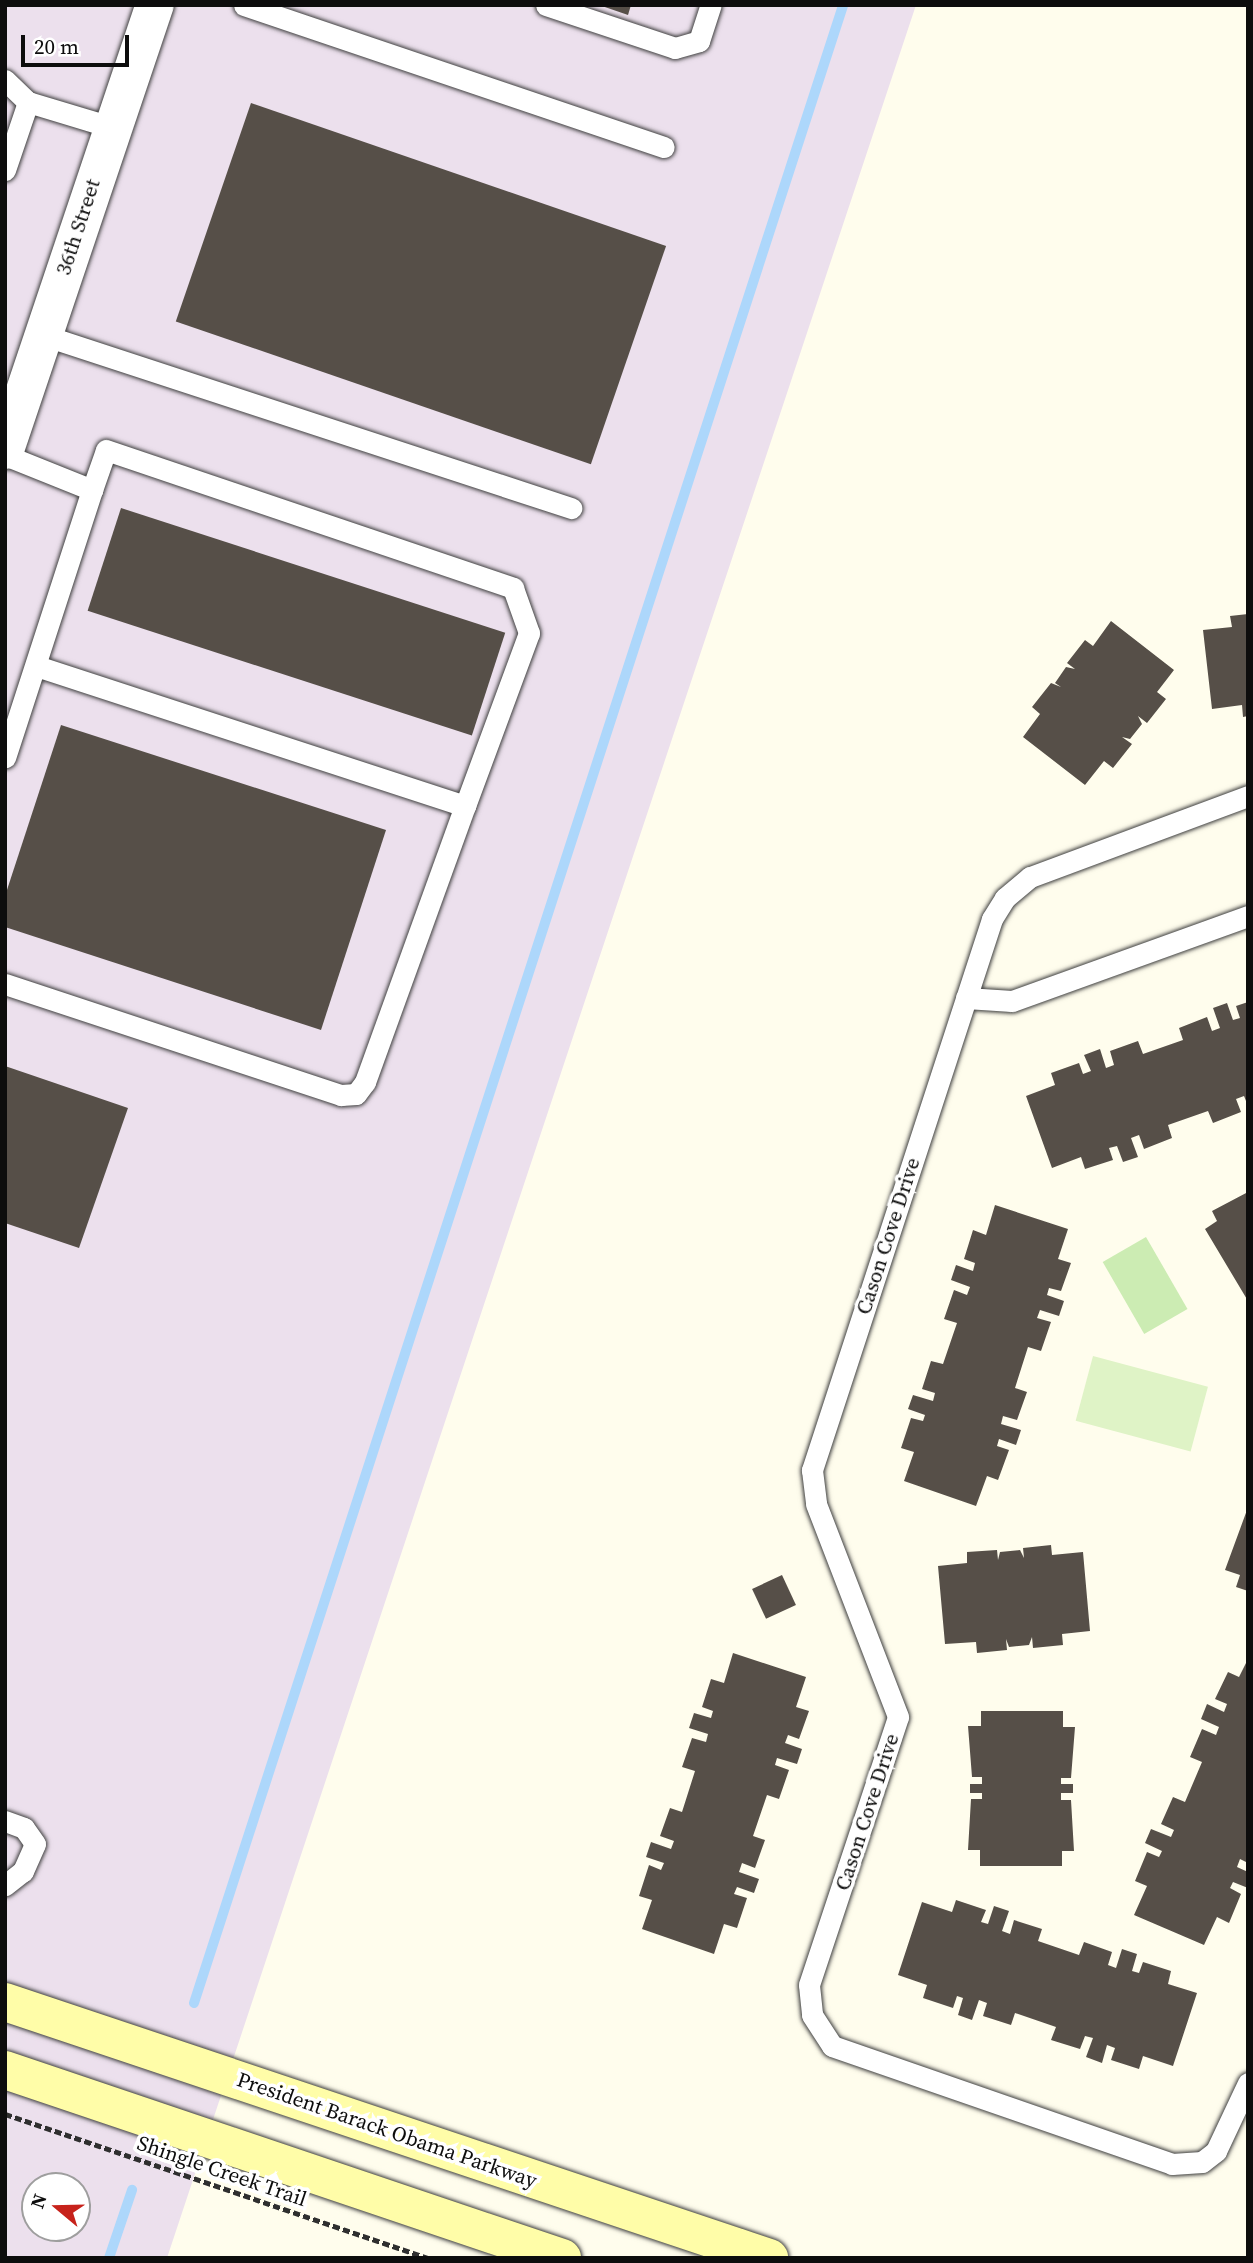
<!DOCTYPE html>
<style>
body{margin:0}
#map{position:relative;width:1253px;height:2263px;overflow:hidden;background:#fffded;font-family:"Source Serif 4",serif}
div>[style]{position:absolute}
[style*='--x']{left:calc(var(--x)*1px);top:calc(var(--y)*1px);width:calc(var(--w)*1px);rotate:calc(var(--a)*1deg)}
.industrial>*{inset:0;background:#ece0ed}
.green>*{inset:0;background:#ccecb3;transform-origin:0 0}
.pitch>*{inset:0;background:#dff3c6;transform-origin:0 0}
.stream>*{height:10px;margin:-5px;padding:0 5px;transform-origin:5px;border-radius:5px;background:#add7fb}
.building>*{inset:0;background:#564f48;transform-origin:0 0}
.path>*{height:4.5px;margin-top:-2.25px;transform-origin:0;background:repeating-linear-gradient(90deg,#2f2f2f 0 7px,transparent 0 10.5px)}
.roads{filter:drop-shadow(0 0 2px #404040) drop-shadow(0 0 2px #404040)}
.lane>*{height:21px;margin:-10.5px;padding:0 10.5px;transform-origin:10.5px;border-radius:10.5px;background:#fff}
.street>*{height:38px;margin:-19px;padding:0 19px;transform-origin:19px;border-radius:19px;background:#fff}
.secondary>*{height:38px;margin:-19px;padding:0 19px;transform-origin:19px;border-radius:19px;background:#fffda8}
span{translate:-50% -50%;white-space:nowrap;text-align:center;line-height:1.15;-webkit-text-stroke:7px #fff;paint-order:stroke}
.street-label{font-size:21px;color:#0d0d0d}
.frame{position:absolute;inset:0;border:7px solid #0d0d0d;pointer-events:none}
.north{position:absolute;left:21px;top:2172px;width:70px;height:70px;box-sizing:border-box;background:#fff;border:2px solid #9e9e9e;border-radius:50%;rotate:289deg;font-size:19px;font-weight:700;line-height:28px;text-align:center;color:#0d0d0d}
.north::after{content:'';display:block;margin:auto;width:24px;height:32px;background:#c7221b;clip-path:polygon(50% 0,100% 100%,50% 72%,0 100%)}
.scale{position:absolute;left:21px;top:35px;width:108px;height:32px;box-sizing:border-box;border:4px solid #0d0d0d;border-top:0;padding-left:9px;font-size:21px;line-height:24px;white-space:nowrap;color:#0d0d0d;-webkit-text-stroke:5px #fff;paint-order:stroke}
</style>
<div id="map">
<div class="industrial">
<div style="clip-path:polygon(evenodd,5px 5px,916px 5px,167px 2258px,5px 2258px,5px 5px,35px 2186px,77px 2186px,77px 2228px,35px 2228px,35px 2186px)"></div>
</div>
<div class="green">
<div style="left:1146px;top:1237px;width:83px;height:50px;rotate:60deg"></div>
</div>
<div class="pitch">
<div style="left:1093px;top:1356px;width:119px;height:67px;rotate:15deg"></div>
</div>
<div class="stream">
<div style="--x:194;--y:2003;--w:2101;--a:-72"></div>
<div style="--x:109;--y:2258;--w:72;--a:-71.3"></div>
</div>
<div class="building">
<div style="clip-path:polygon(599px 5px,631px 5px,628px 15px)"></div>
<div style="left:251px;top:103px;width:439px;height:231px;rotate:19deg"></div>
<div style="left:121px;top:508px;width:404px;height:108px;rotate:18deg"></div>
<div style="clip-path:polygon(1248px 614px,1248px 716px,1243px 717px,1242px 705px,1212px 709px,1203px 630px,1232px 627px,1230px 616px)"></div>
<div style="clip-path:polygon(1111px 621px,1174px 670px,1157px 692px,1166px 699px,1147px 723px,1138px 716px,1142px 724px,1130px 739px,1122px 737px,1132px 744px,1113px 768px,1104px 761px,1085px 785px,1023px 737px,1040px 714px,1032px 707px,1051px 683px,1061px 687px,1055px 683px,1066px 667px,1075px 669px,1067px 663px,1085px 640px,1093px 646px)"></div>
<div style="clip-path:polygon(61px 725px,386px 830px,321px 1030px,5px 927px,5px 896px)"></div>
<div style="clip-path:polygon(1248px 1002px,1248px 1106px,1244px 1096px,1236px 1099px,1241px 1112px,1213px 1123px,1208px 1111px,1168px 1125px,1172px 1138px,1144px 1149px,1139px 1135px,1131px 1138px,1138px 1157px,1123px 1162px,1117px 1146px,1109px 1148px,1113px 1160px,1085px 1169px,1081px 1157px,1052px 1168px,1026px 1096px,1055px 1085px,1051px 1073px,1079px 1063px,1083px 1074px,1091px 1071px,1084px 1055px,1100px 1049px,1106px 1068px,1114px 1065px,1110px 1051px,1138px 1041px,1143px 1054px,1183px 1040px,1179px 1028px,1207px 1017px,1212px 1031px,1220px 1028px,1213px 1008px,1227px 1003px,1233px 1020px,1240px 1018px,1236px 1006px)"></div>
<div style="clip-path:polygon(5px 1066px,128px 1108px,79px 1248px,5px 1223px)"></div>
<div style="clip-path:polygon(1248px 1192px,1248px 1301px,1205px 1229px,1217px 1221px,1212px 1211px)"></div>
<div style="clip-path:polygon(995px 1205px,1068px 1229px,1058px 1259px,1071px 1263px,1061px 1291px,1049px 1288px,1047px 1295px,1064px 1301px,1059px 1316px,1040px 1310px,1037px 1318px,1051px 1322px,1041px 1351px,1028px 1347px,1015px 1388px,1027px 1392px,1017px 1420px,1003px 1416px,1001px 1424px,1021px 1430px,1016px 1445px,999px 1439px,997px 1446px,1009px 1450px,998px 1480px,987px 1476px,976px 1506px,904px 1481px,914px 1452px,901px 1448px,911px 1418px,923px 1421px,925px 1415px,908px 1409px,913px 1395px,933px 1401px,935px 1393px,922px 1389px,931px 1361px,943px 1364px,957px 1323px,944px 1319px,954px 1290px,967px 1295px,970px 1287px,951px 1280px,956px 1265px,973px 1271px,975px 1263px,964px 1259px,973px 1230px,986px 1235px)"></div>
<div style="clip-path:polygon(1247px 1510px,1248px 1510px,1248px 1591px,1236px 1587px,1240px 1575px,1225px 1570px)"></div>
<div style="clip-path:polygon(1051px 1545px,1052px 1555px,1083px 1552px,1090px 1631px,1062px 1634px,1063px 1645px,1033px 1648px,1032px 1637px,1029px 1645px,1009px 1647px,1006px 1639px,1007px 1650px,977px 1653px,976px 1642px,945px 1644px,938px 1566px,967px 1563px,967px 1552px,997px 1550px,998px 1560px,1000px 1552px,1020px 1550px,1024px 1558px,1023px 1548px)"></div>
<div style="left:782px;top:1575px;width:33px;height:33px;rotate:65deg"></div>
<div style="clip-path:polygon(733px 1653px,806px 1677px,796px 1707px,809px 1711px,799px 1739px,788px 1735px,785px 1743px,802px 1749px,797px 1764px,777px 1758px,775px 1765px,789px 1770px,779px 1799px,767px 1795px,753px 1836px,765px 1840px,755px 1868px,742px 1863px,739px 1872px,759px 1879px,754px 1893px,737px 1887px,734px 1894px,747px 1898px,737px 1928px,724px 1924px,714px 1954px,642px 1929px,652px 1900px,639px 1896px,649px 1865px,661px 1870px,664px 1863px,646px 1857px,651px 1842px,671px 1849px,674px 1841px,660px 1836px,670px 1808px,682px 1812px,695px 1771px,682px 1767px,692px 1738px,706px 1742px,708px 1734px,689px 1728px,694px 1713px,711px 1718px,713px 1711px,702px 1707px,711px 1679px,724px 1683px)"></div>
<div style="clip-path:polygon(1248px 1659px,1248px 1863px,1240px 1859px,1237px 1867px,1248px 1872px,1248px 1888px,1233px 1882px,1230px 1888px,1241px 1894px,1229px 1923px,1217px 1917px,1204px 1945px,1134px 1915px,1147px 1886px,1135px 1881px,1147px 1852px,1159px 1857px,1162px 1851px,1145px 1843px,1151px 1829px,1171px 1837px,1174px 1830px,1161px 1824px,1173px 1797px,1185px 1802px,1202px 1762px,1190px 1757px,1202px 1729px,1216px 1735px,1219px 1727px,1201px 1719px,1207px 1704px,1224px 1712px,1227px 1704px,1215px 1699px,1228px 1672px,1239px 1677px)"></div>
<div style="clip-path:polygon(981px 1711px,1063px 1711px,1063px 1727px,1075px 1727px,1071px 1778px,1061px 1778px,1061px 1784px,1073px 1784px,1073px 1793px,1061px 1793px,1061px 1800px,1071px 1800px,1074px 1851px,1062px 1851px,1062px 1866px,980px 1866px,980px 1850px,968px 1850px,971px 1799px,982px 1799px,982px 1793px,970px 1793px,970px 1784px,982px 1784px,982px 1777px,972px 1777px,968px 1726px,981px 1726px)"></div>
<div style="clip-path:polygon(956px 1900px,986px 1910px,981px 1922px,988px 1924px,994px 1906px,1009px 1911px,1002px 1931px,1010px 1934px,1014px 1920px,1042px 1929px,1038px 1941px,1079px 1955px,1084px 1942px,1112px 1952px,1108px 1965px,1116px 1968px,1122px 1949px,1137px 1954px,1132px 1971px,1139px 1973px,1143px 1962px,1171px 1971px,1168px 1984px,1197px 1993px,1173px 2066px,1143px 2056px,1139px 2069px,1111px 2060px,1115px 2048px,1107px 2045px,1102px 2063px,1086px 2057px,1093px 2038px,1085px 2036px,1080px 2049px,1051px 2040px,1056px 2027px,1015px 2013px,1011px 2025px,983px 2016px,987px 2003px,979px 2000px,972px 2020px,958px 2015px,963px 1998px,957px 1996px,953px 2008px,923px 1998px,927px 1985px,898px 1975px,922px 1902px,952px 1912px)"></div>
</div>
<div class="path">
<div style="--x:5;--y:2114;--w:448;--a:18.8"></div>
</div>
<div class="roads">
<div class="lane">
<div style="--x:244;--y:5;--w:443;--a:18.7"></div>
<div style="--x:546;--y:5;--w:136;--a:18.4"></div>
<div style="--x:675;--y:48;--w:25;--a:-16"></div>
<div style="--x:699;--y:41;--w:38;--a:-72"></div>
<div style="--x:5;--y:80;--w:32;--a:44"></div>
<div style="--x:28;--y:102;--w:87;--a:16.8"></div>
<div style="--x:5;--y:170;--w:72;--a:-71.3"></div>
<div style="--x:43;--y:335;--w:556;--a:18.14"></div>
<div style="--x:5;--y:455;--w:94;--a:21.9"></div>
<div style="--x:92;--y:490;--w:281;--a:108"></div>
<div style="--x:92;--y:490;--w:42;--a:-70.7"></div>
<div style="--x:106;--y:450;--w:430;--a:18.7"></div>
<div style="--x:513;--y:588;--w:48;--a:70.4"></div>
<div style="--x:529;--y:633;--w:184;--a:110.3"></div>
<div style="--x:1248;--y:796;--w:233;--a:159.6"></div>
<div style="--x:1030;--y:877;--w:33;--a:140"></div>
<div style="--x:1005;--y:898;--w:25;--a:122"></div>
<div style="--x:992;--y:919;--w:580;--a:108.09"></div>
<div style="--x:812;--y:1470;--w:34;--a:83"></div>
<div style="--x:816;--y:1504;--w:228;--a:68.9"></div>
<div style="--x:898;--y:1717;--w:282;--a:108.4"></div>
<div style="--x:809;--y:1985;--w:30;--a:84"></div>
<div style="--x:812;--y:2015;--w:37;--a:57"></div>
<div style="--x:832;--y:2046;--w:360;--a:19.1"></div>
<div style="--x:1172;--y:2164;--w:30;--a:-4"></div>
<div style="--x:1202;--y:2162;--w:18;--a:-38"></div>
<div style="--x:1216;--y:2151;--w:75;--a:-64.8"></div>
<div style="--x:5;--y:984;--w:354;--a:18.3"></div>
<div style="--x:341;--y:1095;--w:15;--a:-4"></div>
<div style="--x:356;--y:1094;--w:15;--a:-53"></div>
<div style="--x:365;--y:1082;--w:294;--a:-70.1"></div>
<div style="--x:465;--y:806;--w:450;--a:-161.9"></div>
<div style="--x:966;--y:998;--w:46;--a:3.7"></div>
<div style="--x:1012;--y:1001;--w:251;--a:-19.8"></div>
<div style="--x:5;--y:1821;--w:20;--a:20"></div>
<div style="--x:24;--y:1828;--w:19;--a:55"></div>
<div style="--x:35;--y:1844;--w:30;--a:114"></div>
<div style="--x:23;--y:1871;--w:23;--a:142"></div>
</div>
<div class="street">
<div style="--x:5;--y:450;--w:470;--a:-71.4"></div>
</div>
<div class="secondary">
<div style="--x:5;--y:2002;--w:806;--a:18.52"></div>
<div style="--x:5;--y:2070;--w:588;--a:18.65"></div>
</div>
</div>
<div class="street-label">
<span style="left:78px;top:227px;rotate:-72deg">36th Street</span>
<span style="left:888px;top:1236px;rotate:-72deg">Cason Cove Drive</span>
<span style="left:867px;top:1812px;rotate:-72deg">Cason Cove Drive</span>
<span style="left:387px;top:2130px;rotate:19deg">President Barack Obama Parkway</span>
<span style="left:222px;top:2171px;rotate:19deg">Shingle Creek Trail</span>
</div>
<div class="frame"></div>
<div class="north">N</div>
<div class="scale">20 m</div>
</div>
